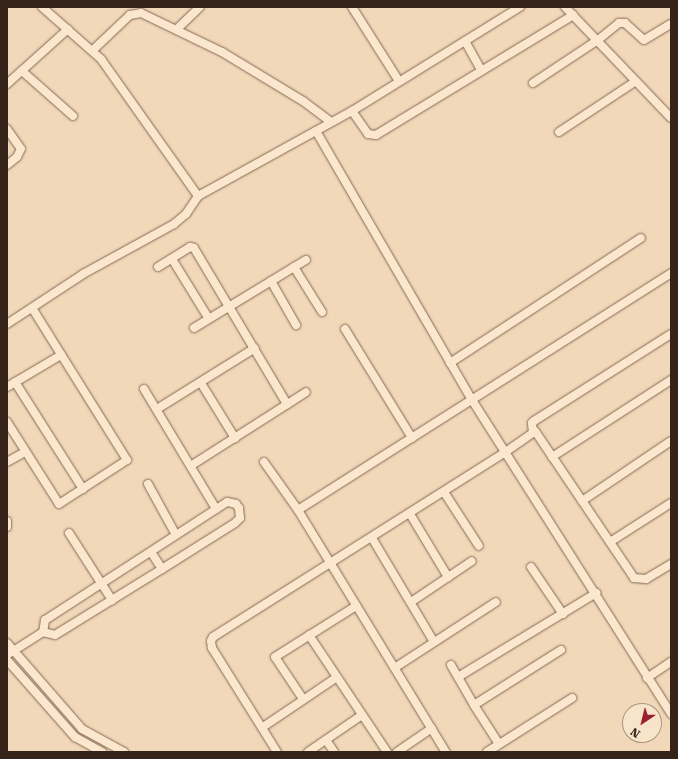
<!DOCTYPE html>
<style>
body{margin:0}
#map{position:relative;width:678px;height:759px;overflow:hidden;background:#f0d8b9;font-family:"Roboto Serif",serif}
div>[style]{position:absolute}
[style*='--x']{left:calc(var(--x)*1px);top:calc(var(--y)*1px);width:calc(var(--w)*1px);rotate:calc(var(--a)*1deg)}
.roads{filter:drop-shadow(0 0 1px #876853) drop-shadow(0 0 1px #876853)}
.minor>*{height:8px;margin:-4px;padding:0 4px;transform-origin:4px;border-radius:4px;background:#fbe7cd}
span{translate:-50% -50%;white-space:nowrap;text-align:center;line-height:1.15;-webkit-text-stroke:3px #f7e4c9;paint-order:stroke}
.frame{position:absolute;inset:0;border:8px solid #352319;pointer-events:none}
.north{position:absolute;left:622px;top:703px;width:40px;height:40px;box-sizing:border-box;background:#f7e4c9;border:1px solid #a99783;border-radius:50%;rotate:215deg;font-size:11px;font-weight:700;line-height:16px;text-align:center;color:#352319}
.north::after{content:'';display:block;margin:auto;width:14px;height:18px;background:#9a2031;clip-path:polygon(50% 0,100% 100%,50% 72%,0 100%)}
</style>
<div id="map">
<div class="roads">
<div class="minor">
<div style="--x:42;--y:7;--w:79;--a:41.4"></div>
<div style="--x:101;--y:59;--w:168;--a:54.7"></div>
<div style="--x:352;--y:7;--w:88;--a:57.6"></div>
<div style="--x:565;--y:7;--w:153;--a:46.3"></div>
<div style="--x:177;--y:29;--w:32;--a:-44"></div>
<div style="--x:465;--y:41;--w:33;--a:61"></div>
<div style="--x:93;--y:50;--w:51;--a:-43.4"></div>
<div style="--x:130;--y:15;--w:11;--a:-10"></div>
<div style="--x:141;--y:13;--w:90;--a:25.7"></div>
<div style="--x:222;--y:52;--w:95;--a:31.2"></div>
<div style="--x:303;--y:101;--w:35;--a:37"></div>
<div style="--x:22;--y:71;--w:68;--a:41.4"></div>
<div style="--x:533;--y:83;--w:78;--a:-33.5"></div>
<div style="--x:598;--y:40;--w:27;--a:-39"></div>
<div style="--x:619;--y:23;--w:6;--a:0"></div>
<div style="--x:625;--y:23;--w:25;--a:42"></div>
<div style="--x:644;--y:40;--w:31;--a:-31"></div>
<div style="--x:7;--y:84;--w:82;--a:-42"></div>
<div style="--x:352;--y:111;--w:28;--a:55"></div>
<div style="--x:368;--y:134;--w:8;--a:7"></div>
<div style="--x:376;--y:135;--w:231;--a:-31.3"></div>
<div style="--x:7;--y:129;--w:24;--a:55"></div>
<div style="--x:21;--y:149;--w:9;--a:117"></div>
<div style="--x:17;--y:157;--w:13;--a:141"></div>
<div style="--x:316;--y:131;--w:311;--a:59.9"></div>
<div style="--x:472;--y:400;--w:372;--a:57.6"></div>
<div style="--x:559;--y:132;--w:92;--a:-33.5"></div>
<div style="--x:172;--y:259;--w:70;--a:58.3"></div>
<div style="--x:158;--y:267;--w:38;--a:-32"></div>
<div style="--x:190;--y:247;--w:4;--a:14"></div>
<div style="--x:194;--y:248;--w:182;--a:59.2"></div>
<div style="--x:294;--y:267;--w:53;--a:58.1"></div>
<div style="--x:271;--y:281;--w:51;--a:60.4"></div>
<div style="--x:7;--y:324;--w:91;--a:-33.3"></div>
<div style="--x:83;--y:274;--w:104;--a:-28.8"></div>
<div style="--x:174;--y:224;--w:16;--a:-40"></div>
<div style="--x:186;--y:214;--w:22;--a:-56"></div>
<div style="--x:198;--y:196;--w:176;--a:-28.9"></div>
<div style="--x:352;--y:111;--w:198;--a:-31.8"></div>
<div style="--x:194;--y:328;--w:131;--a:-31.3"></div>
<div style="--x:345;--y:329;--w:128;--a:58.4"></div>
<div style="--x:450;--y:363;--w:228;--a:-33.2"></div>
<div style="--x:15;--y:382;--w:127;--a:57.6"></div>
<div style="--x:201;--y:383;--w:65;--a:58.3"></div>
<div style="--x:7;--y:387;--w:63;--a:-30.7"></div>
<div style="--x:144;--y:389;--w:140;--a:59"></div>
<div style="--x:157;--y:409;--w:115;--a:-31.9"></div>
<div style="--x:7;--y:422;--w:97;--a:57.6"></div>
<div style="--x:59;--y:504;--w:81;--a:-32.9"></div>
<div style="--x:127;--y:460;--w:179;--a:-122"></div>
<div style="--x:535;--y:431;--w:177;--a:56"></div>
<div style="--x:634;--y:578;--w:12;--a:5"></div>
<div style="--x:646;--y:579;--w:29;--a:-31"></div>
<div style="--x:552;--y:457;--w:142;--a:-32.9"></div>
<div style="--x:7;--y:462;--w:21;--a:-29"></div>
<div style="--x:264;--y:462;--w:59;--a:54.7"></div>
<div style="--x:298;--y:510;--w:284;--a:58.6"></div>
<div style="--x:192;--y:465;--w:135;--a:-32.6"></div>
<div style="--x:148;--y:484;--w:58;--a:61.2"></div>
<div style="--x:444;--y:492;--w:64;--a:57.1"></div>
<div style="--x:582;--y:501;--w:107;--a:-34"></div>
<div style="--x:298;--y:510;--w:442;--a:-32.4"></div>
<div style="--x:410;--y:514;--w:74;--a:58.9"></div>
<div style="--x:7;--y:521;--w:6;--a:90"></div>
<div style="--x:69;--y:533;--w:80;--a:57.3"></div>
<div style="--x:372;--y:538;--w:121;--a:59.2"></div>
<div style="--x:610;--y:542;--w:72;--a:-32.6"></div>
<div style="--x:151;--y:552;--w:20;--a:57"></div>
<div style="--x:531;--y:567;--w:57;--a:55.8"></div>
<div style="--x:411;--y:602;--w:73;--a:-33.9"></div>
<div style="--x:309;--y:635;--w:141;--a:56.3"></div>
<div style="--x:7;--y:643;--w:114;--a:48.9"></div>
<div style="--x:82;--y:729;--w:48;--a:28.7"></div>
<div style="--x:7;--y:655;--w:43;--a:-32.6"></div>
<div style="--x:43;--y:632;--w:12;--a:14"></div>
<div style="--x:55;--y:635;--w:126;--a:-31.7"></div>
<div style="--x:162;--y:569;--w:86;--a:-32.2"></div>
<div style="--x:235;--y:523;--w:7;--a:-45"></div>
<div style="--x:240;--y:518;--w:10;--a:-96"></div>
<div style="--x:239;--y:508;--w:5;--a:-127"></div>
<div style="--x:236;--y:504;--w:9;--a:-167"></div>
<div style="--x:227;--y:502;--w:217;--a:147"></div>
<div style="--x:45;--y:620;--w:12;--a:99"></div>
<div style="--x:7;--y:660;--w:103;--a:48.6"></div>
<div style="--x:75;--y:737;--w:31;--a:29"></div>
<div style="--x:451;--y:665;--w:46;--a:60.1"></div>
<div style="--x:396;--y:667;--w:119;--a:-33"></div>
<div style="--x:458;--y:677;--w:162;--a:-31.3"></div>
<div style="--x:647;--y:678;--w:29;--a:-34"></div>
<div style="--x:303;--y:699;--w:50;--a:-123.7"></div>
<div style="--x:275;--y:657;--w:96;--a:-32.2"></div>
<div style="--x:263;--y:727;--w:89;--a:-34"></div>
<div style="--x:326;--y:740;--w:14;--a:56"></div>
<div style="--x:499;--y:744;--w:46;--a:-122.7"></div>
<div style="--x:474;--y:705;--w:103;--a:-32.3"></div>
<div style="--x:277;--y:752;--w:123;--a:-122"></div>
<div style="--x:212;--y:648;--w:7;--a:-98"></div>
<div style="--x:211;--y:641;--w:4;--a:-63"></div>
<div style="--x:213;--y:637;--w:344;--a:-32.3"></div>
<div style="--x:504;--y:453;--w:35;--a:-35"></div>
<div style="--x:533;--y:433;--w:10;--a:-96"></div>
<div style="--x:532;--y:423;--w:3;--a:-45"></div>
<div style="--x:534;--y:421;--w:162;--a:-32.4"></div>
<div style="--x:308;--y:752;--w:65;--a:-34.4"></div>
<div style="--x:397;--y:752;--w:42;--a:-34.4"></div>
<div style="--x:487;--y:752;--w:101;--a:-32.4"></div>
</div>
</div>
<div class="frame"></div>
<div class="north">N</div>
</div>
